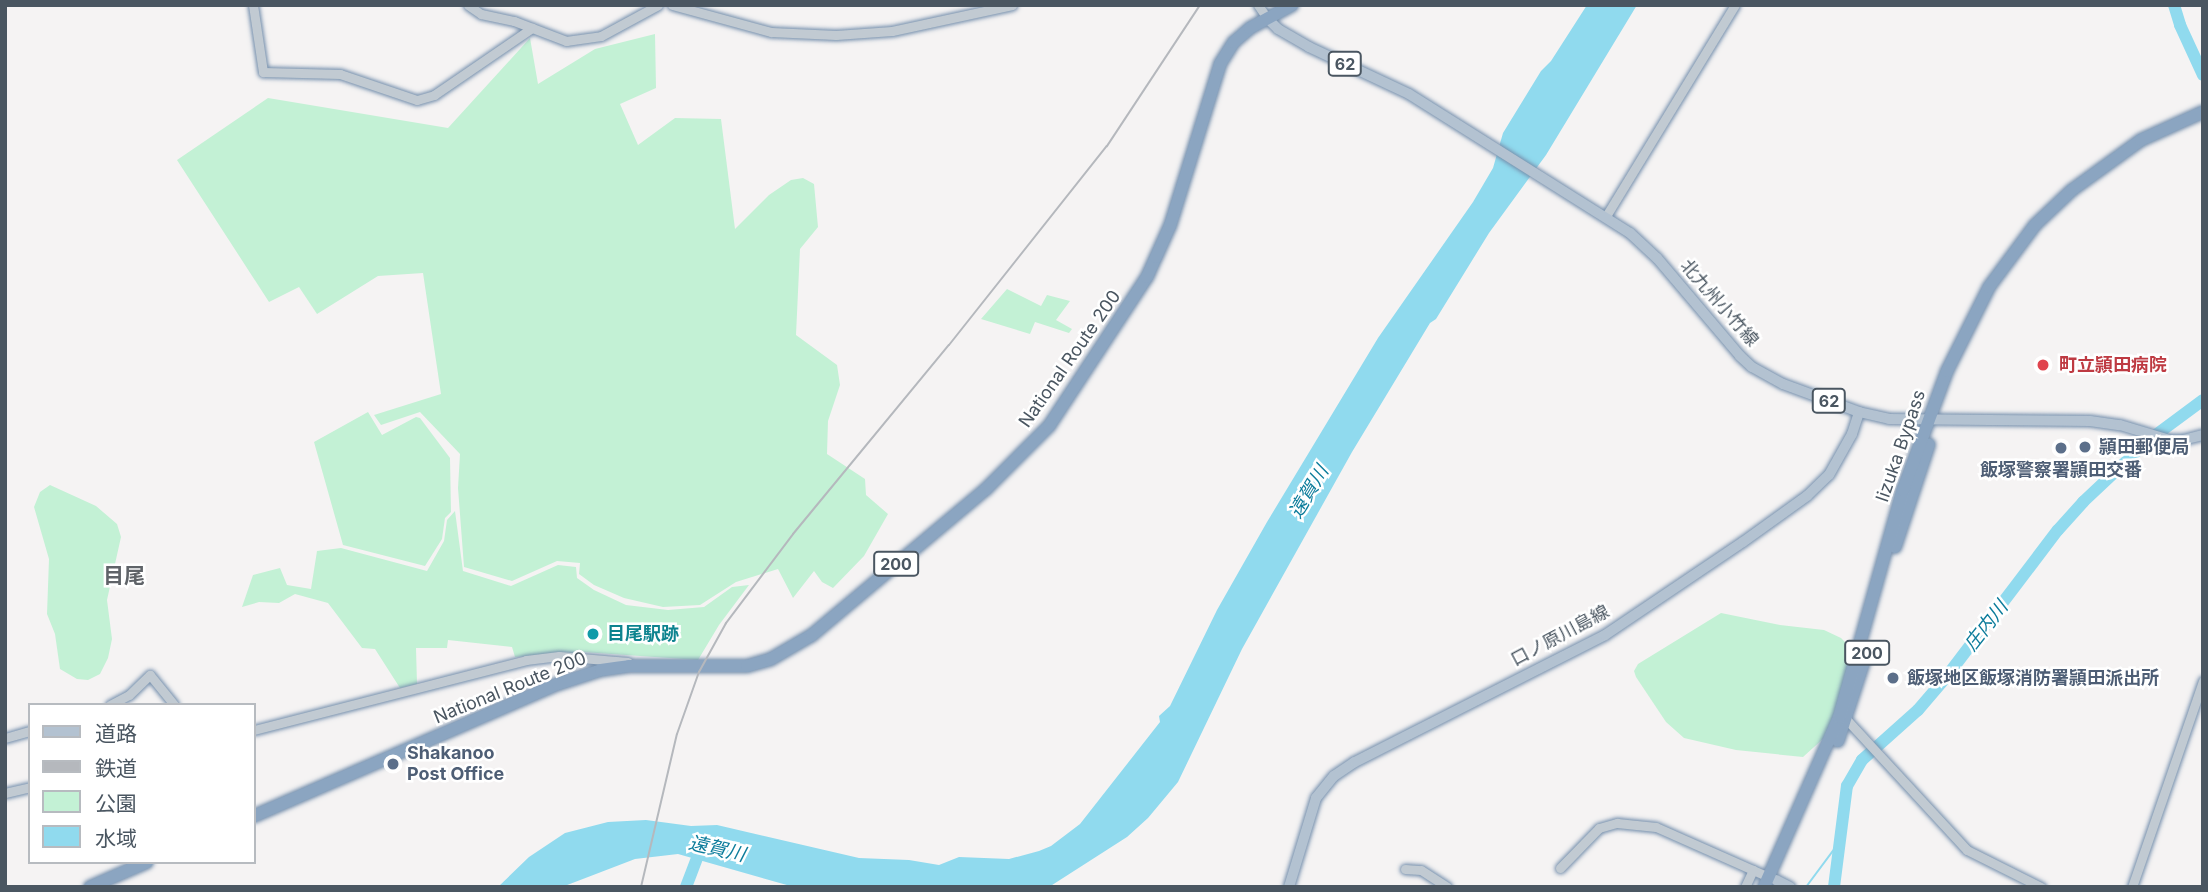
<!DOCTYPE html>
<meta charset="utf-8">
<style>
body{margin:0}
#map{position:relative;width:2208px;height:892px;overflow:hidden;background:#f5f3f3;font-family:Inter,"Noto Sans JP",sans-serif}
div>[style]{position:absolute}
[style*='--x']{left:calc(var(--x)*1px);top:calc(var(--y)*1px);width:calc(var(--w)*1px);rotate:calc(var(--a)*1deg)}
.green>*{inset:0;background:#c3f1d5}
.water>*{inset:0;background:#90daee}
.stream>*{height:2px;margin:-1px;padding:0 1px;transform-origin:1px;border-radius:1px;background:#90daee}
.river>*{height:12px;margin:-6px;padding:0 6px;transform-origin:6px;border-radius:6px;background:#90daee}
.roads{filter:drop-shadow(0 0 2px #7690ad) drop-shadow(0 0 2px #7690ad)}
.minor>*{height:9px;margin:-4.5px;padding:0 4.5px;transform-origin:4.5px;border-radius:4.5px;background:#c1cad2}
.major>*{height:10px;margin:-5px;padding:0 5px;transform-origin:5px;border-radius:5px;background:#b3c2d1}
.highway>*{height:12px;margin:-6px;padding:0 6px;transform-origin:6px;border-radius:6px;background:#8ba5c1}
.rail>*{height:2px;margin:-1px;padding:0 1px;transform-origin:1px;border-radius:1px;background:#b5b8bd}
.dots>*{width:19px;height:19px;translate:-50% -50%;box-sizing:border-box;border:4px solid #fff;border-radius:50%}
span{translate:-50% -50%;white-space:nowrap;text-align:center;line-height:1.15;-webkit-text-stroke:5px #fff;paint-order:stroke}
.shield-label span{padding:2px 5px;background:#fff;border:2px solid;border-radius:5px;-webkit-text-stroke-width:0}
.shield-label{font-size:16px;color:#4a5661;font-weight:700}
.street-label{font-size:18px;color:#4a5661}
.health-label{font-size:18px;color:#be3a42;font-weight:700}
.left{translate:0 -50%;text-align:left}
.service-label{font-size:18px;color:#4e5e75;font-weight:700}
.culture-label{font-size:18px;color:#0d838f;font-weight:700}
.water-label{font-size:19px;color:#0c7c9b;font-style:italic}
.quarter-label{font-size:21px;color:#5f6368;font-weight:700}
.frame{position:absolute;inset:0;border:7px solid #4a5661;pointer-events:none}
.legend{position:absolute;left:28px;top:703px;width:228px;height:161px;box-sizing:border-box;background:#fff;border:2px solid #b7bbc0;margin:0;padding:9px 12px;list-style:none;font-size:21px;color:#4a5661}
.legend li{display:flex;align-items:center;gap:14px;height:35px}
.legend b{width:35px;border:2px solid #b7bbc0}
</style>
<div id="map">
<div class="green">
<div style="clip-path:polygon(655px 34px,656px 88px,620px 104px,638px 145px,675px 118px,721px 119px,735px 229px,769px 195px,791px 180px,803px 178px,814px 184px,818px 227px,800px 249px,796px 335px,837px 365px,840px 385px,828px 421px,827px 454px,865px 479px,866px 495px,888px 514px,864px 556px,833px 588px,822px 582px,814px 571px,793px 598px,778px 569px,736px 582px,700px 605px,663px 607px,624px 598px,594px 585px,579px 574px,580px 563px,557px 561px,512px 581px,464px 567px,458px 488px,460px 454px,420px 412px,381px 425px,374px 415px,441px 394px,423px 273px,378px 276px,317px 314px,299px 287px,269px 302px,177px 160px,268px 98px,448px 128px,530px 38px,538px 84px,595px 49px)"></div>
<div style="clip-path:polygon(1007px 289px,1041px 306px,1047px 295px,1070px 301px,1056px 320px,1072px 329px,1069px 333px,1035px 322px,1030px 334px,981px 319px)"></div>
<div style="clip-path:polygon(368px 412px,382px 435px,416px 417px,420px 418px,450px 458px,451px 512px,445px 518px,442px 539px,425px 566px,343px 545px,314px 442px)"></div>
<div style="clip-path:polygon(50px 485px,96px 506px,117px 524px,121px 537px,107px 600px,112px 639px,108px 658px,100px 674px,88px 680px,77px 679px,60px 669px,55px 634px,47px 614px,49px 559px,34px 507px,40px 492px)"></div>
<div style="clip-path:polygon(455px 511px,463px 571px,511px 586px,558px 565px,576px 567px,577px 578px,594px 590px,626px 605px,668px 610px,704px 607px,732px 587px,749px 585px,719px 625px,698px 660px,583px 652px,515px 657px,512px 647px,448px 640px,447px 648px,416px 648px,417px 684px,400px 688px,375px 649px,362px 648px,328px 603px,295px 594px,279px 603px,259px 602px,242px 607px,253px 575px,280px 568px,287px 585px,311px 589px,317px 551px,341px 548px,427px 571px,444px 541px,447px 520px)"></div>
<div style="clip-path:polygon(1721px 613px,1780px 625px,1824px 630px,1841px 638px,1848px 645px,1850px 655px,1840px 704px,1824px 738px,1803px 757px,1736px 750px,1684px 738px,1666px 722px,1636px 677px,1634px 671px,1638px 664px)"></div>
</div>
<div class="water">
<div style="clip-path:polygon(1587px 5px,1637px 5px,1546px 155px,1489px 233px,1436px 319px,1430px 323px,1352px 452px,1242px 649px,1178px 782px,1148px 818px,1127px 837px,1049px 887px,794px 887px,678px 854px,635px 859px,562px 887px,498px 887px,529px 857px,565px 833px,608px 822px,646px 820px,691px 826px,717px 825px,859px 858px,909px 860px,939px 865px,959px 857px,1009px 859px,1039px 851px,1051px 846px,1080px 824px,1160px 722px,1159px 716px,1170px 706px,1217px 610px,1267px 522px,1378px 338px,1473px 202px,1493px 168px,1503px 133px,1541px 71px,1551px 61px)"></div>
</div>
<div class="stream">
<div style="--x:1835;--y:885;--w:2;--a:63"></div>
<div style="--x:1806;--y:887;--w:59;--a:-53.3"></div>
</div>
<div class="river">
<div style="--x:2174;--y:5;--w:21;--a:73"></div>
<div style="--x:2180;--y:25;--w:55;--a:65.3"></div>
<div style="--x:686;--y:887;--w:45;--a:-69.1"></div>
<div style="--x:1834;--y:887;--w:102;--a:-82.7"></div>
<div style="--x:1847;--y:786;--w:30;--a:-60"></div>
<div style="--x:1862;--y:760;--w:75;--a:-41.8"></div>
<div style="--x:1918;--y:710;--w:45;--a:-49.5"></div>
<div style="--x:1947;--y:676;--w:183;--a:-52.8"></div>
<div style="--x:2058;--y:530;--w:38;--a:-48"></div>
<div style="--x:2083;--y:502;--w:91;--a:-43.2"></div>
<div style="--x:2149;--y:440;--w:67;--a:-36.5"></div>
</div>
<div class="roads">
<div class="minor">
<div style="--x:253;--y:5;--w:68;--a:81.5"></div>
<div style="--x:263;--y:72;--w:77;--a:1.5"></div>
<div style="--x:340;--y:74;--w:81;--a:18.7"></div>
<div style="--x:417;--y:100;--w:18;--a:-16"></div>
<div style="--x:434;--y:95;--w:119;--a:-34.4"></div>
<div style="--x:468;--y:5;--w:16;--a:35"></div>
<div style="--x:481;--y:14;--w:34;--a:12"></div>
<div style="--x:514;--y:21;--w:56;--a:21"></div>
<div style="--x:566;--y:41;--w:35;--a:-8"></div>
<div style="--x:601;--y:36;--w:65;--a:-28.5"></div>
<div style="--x:672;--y:5;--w:103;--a:15.3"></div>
<div style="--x:771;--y:32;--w:65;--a:2.6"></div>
<div style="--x:836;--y:35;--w:56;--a:-4.1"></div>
<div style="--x:892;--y:31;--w:123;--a:-12.2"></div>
<div style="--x:1258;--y:5;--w:16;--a:55"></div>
<div style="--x:1606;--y:216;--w:247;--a:-58.6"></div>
<div style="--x:110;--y:705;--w:21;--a:-28"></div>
<div style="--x:129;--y:695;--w:29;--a:-44"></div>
<div style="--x:150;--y:675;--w:38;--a:51"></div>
<div style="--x:1840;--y:717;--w:8;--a:23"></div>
<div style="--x:1847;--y:720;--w:177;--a:47.3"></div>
<div style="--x:1967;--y:850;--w:83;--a:26.6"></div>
<div style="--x:254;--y:730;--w:281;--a:-14.4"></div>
<div style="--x:526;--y:660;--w:33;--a:-7"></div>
<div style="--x:559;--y:656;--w:69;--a:5"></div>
<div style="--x:5;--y:738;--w:26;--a:-16"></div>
<div style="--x:5;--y:793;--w:26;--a:-13"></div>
<div style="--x:1560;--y:868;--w:56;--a:-45.7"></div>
<div style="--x:1599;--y:828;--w:19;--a:-16"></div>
<div style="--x:1617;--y:823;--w:39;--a:6"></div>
<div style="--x:1656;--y:827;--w:126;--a:23.9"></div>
<div style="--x:1405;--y:869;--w:16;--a:4"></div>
<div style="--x:1421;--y:870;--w:31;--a:33"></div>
<div style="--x:1745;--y:887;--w:19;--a:-65"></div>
<div style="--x:2132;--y:887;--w:218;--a:-71"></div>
</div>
<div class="major">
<div style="--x:1267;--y:18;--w:16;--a:45"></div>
<div style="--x:1278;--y:29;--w:36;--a:30"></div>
<div style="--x:1309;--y:47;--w:110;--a:25.2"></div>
<div style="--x:1409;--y:94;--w:261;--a:32.2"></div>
<div style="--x:1630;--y:233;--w:37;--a:43"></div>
<div style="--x:1657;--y:258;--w:128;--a:49.7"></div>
<div style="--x:1740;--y:356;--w:16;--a:43"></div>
<div style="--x:1752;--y:367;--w:35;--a:29"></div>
<div style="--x:1783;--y:384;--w:81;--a:20.2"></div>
<div style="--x:1859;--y:412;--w:31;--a:13"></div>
<div style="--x:1889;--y:419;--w:201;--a:0.6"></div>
<div style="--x:2090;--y:421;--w:30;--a:8"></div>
<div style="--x:2120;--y:425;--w:52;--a:16.7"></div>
<div style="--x:2170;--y:440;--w:13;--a:0"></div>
<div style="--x:2183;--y:440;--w:21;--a:-14"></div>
<div style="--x:1776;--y:880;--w:16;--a:27"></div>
<div style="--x:1289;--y:887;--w:93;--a:-73.1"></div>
<div style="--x:1316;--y:798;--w:28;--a:-51"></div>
<div style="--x:1334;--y:776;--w:25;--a:-34"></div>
<div style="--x:1355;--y:762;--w:280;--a:-26.9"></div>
<div style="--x:1605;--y:635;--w:166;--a:-34"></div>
<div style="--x:1743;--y:542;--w:79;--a:-35.7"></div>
<div style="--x:1807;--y:496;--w:30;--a:-44"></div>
<div style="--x:1829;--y:475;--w:47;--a:-60.7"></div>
<div style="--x:1852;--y:434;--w:23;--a:-72"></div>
</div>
<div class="highway">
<div style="--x:1895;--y:547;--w:108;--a:-71.7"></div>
<div style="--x:1838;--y:741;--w:94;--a:-72"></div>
<div style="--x:254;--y:816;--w:331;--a:-23.5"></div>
<div style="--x:558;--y:684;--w:45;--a:-18"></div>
<div style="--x:601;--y:670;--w:28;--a:-8"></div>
<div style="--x:629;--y:666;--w:118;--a:0"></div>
<div style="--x:747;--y:666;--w:25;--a:-16"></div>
<div style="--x:771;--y:659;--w:48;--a:-30.3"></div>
<div style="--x:812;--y:635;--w:227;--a:-40"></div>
<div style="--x:986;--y:489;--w:89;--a:-45"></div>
<div style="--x:1049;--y:426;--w:178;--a:-56.7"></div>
<div style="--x:1147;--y:277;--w:22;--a:-66"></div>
<div style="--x:1156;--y:257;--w:34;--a:-66"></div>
<div style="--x:1170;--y:226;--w:170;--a:-72.8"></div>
<div style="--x:1220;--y:64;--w:26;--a:-58"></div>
<div style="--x:1234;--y:42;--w:21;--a:-41"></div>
<div style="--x:1250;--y:28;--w:48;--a:-28.7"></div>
<div style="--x:90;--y:887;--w:62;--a:-23.7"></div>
<div style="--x:1764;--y:887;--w:186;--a:-66.2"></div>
<div style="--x:1839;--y:717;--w:236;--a:-74.3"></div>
<div style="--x:1903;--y:490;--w:127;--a:-69.7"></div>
<div style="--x:1947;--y:371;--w:94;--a:-63.4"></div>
<div style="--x:1989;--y:287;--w:77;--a:-53.4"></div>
<div style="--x:2035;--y:225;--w:51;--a:-43.4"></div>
<div style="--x:2072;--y:190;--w:85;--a:-35.9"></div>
<div style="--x:2141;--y:140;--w:68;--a:-24.3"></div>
</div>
</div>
<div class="rail">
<div style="--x:641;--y:887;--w:157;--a:-76.8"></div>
<div style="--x:677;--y:734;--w:66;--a:-70.5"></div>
<div style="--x:699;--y:672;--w:56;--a:-61.1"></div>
<div style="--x:726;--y:623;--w:111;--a:-53"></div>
<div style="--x:793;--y:534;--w:245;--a:-50.5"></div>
<div style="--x:949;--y:345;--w:254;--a:-51.6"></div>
<div style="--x:1107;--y:146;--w:169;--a:-56.6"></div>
</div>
<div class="dots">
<div style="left:2043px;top:365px;background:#e0444e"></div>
<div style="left:2085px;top:447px;background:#5c6f8a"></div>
<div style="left:2061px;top:448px;background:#5c6f8a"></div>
<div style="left:593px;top:634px;background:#0f9aa8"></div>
<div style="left:1893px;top:678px;background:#5c6f8a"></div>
<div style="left:393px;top:764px;background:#5c6f8a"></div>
</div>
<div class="shield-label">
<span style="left:1345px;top:64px">62</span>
<span style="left:1829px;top:401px">62</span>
<span style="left:896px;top:564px">200</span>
<span style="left:1867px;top:653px">200</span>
</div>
<div class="street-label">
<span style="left:1719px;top:303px;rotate:49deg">北九州小竹線</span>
<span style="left:1070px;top:359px;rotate:-55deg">National Route 200</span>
<span style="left:1901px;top:446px;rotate:-71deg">Iizuka Bypass</span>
<span style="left:1560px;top:636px;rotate:-28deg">口ノ原川島線</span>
<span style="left:510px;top:688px;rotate:-22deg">National Route 200</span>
</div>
<div class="health-label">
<span class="left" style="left:2059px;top:365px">町立頴田病院</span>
</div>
<div class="service-label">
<span class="left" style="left:2099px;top:447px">頴田郵便局</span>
<span style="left:2061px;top:470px">飯塚警察署頴田交番</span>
<span class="left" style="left:1907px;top:678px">飯塚地区飯塚消防署頴田派出所</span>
<span class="left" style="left:407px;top:764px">Shakanoo<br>Post Office</span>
</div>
<div class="culture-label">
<span class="left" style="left:607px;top:634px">目尾駅跡</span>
</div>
<div class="water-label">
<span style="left:1309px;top:492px;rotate:-59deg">遠賀川</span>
<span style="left:1986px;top:626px;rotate:-52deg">庄内川</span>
<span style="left:717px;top:849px;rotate:13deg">遠賀川</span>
</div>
<div class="quarter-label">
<span style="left:124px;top:576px">目尾</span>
</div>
<div class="frame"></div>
<ul class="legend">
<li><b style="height:9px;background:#b3c2d1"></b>道路</li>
<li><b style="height:9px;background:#b5b8bd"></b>鉄道</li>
<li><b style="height:19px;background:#c3f1d5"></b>公園</li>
<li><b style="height:19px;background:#90daee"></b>水域</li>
</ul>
</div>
